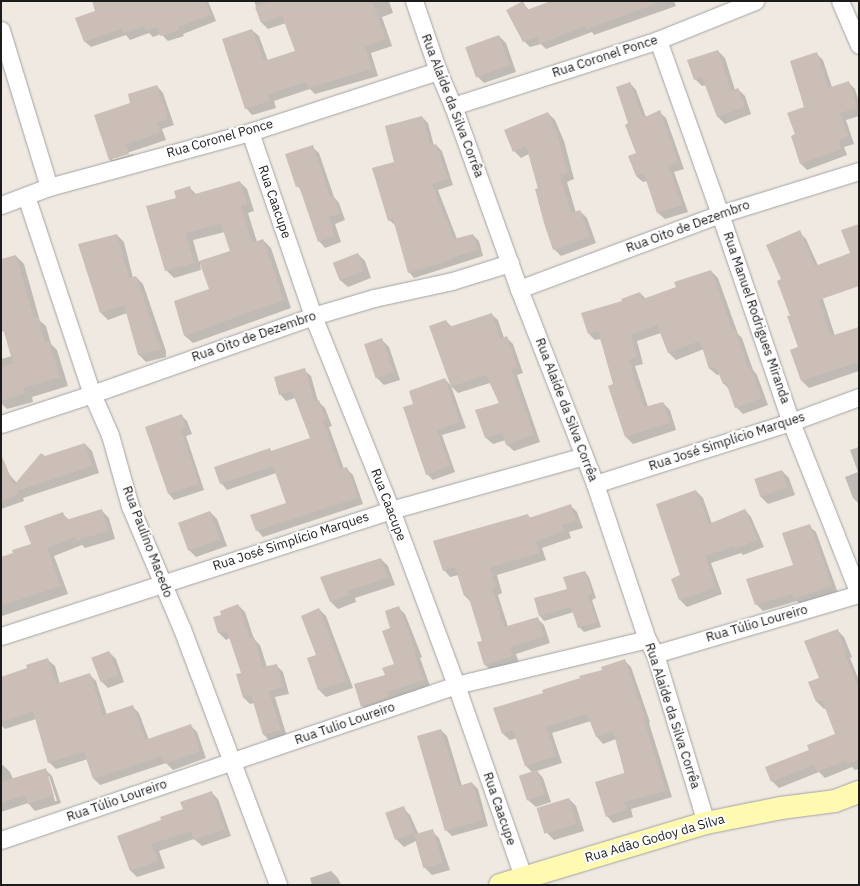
<!DOCTYPE html>
<meta charset="utf-8">
<style>
body{margin:0}
#map{position:relative;width:860px;height:886px;overflow:hidden;background:#efe9e1;font-family:"IBM Plex Sans",sans-serif}
div>[style]{position:absolute}
[style*='--x']{left:calc(var(--x)*1px);top:calc(var(--y)*1px);width:calc(var(--w)*1px);rotate:calc(var(--a)*1deg)}
.shadow>*{inset:0;background:#0003}
.building>*{inset:0;background:#cbbeb7;transform-origin:0 0}
.roads{filter:drop-shadow(0 0 1px #a3a3a3) drop-shadow(0 0 1px #a3a3a3)}
.street>*{height:17px;margin:-8.5px;padding:0 8.5px;transform-origin:8.5px;border-radius:8.5px;background:#fff}
.secondary>*{height:22px;margin:-11px;padding:0 11px;transform-origin:11px;border-radius:11px;background:#fffaaf}
span{translate:-50% -50%;white-space:nowrap;text-align:center;line-height:1.15;-webkit-text-stroke:4px #fff;paint-order:stroke}
.street-label{font-size:13px;color:#1c1c1c}
.frame{position:absolute;inset:0;border:2px solid #1c1c1c;pointer-events:none}
</style>
<div id="map">
<div class="shadow">
<div style="clip-path:polygon(102px 1px,208px 1px,216px 21px,183px 34px,184px 36px,168px 41px,161px 34px,153px 37px,149px 33px,130px 40px,126px 35px,91px 47px,84px 41px)"></div>
<div style="clip-path:polygon(254px 1px,389px 1px,393px 13px,382px 17px,392px 46px,371px 53px,378px 76px,315px 94px,310px 89px,274px 101px,276px 108px,252px 115px,246px 108px,252px 30px,259px 36px,268px 61px,296px 51px,286px 23px,268px 29px,262px 23px)"></div>
<div style="clip-path:polygon(554px 1px,674px 1px,676px 6px,594px 35px,592px 32px,546px 49px,541px 44px,530px 47px,524px 41px,522px 2px,529px 10px)"></div>
<div style="clip-path:polygon(499px 36px,506px 43px,516px 72px,484px 83px,477px 76px)"></div>
<div style="clip-path:polygon(718px 51px,725px 58px,735px 90px,738px 89px,745px 96px,751px 114px,725px 124px,718px 117px,706px 85px,702px 86px,695px 79px)"></div>
<div style="clip-path:polygon(817px 54px,823px 60px,832px 87px,848px 82px,855px 89px,859px 102px,859px 116px,846px 120px,854px 144px,844px 147px,847px 155px,807px 170px,800px 163px,796px 135px,805px 107px)"></div>
<div style="clip-path:polygon(630px 83px,636px 90px,646px 117px,659px 112px,666px 118px,684px 169px,674px 172px,688px 212px,665px 219px,658px 213px,647px 181px,643px 182px,636px 176px,638px 154px,629px 124px)"></div>
<div style="clip-path:polygon(157px 86px,163px 93px,174px 125px,162px 129px,166px 140px,112px 158px,112px 160px,133px 154px,135px 160px,116px 166px,110px 160px,132px 104px)"></div>
<div style="clip-path:polygon(548px 113px,555px 120px,564px 141px,574px 179px,567px 182px,576px 213px,580px 211px,587px 218px,596px 243px,561px 256px,554px 249px,529px 154px,521px 158px,514px 151px)"></div>
<div style="clip-path:polygon(422px 117px,428px 123px,434px 146px,436px 145px,442px 151px,453px 185px,438px 190px,457px 239px,473px 235px,479px 241px,483px 256px,414px 278px,409px 272px,396px 226px,389px 220px,395px 162px)"></div>
<div style="clip-path:polygon(312px 147px,319px 153px,334px 197px,339px 203px,345px 220px,335px 224px,341px 242px,325px 248px,319px 241px,302px 191px,297px 186px)"></div>
<div style="clip-path:polygon(evenodd,240px 182px,247px 189px,254px 211px,248px 213px,257px 242px,263px 240px,271px 248px,291px 308px,193px 343px,185px 336px,175px 302px,210px 289px,201px 263px,200px 264px,201px 270px,174px 278px,166px 270px,177px 199px,189px 187px,196px 194px,240px 182px,225px 232px,231px 252px,199px 262px,193px 240px,225px 232px)"></div>
<div style="clip-path:polygon(799px 232px,806px 239px,820px 270px,822px 296px,835px 336px,859px 328px,859px 371px,809px 388px,802px 381px,799px 348px,782px 280px)"></div>
<div style="clip-path:polygon(117px 235px,124px 242px,133px 278px,136px 277px,143px 284px,166px 351px,166px 357px,146px 362px,139px 355px,127px 313px,108px 320px,101px 313px)"></div>
<div style="clip-path:polygon(358px 254px,365px 261px,371px 278px,348px 287px,340px 280px)"></div>
<div style="clip-path:polygon(16px 256px,24px 264px,40px 321px,46px 326px,51px 344px,57px 350px,68px 386px,32px 397px,33px 402px,7px 409px,1px 403px,1px 359px,12px 356px,5px 331px,1px 332px,1px 260px)"></div>
<div style="clip-path:polygon(711px 271px,718px 278px,738px 334px,742px 338px,753px 370px,757px 375px,768px 405px,743px 414px,736px 407px,730px 390px,724px 384px,720px 374px,717px 375px,710px 369px,704px 349px,676px 360px,669px 353px,661px 333px,637px 341px,643px 364px,635px 366px,648px 407px,663px 403px,670px 410px,676px 430px,633px 444px,626px 437px,609px 386px,614px 385px,601px 339px,595px 340px,589px 334px,623px 301px,640px 293px,646px 299px,677px 288px)"></div>
<div style="clip-path:polygon(491px 314px,498px 320px,504px 338px,507px 338px,513px 344px,523px 373px,517px 375px,540px 442px,514px 451px,507px 445px,506px 440px,493px 444px,486px 438px,500px 404px,490px 383px,458px 393px,451px 386px,466px 428px,442px 435px,455px 472px,433px 480px,427px 474px,414px 405px,445px 379px,451px 386px,446px 321px,452px 327px)"></div>
<div style="clip-path:polygon(382px 340px,389px 347px,400px 380px,384px 385px,377px 378px)"></div>
<div style="clip-path:polygon(304px 370px,311px 376px,318px 401px,325px 408px,332px 426px,329px 427px,344px 469px,346px 468px,353px 475px,363px 504px,263px 537px,257px 530px,287px 503px,276px 473px,227px 490px,221px 483px,269px 449px,272px 452px,311px 439px,295px 398px,286px 401px,280px 394px)"></div>
<div style="clip-path:polygon(182px 416px,187px 421px,192px 434px,186px 436px,204px 490px,174px 500px,169px 494px)"></div>
<div style="clip-path:polygon(85px 444px,92px 451px,99px 473px,23px 498px,24px 501px,1px 509px,1px 476px,8px 473px,17px 483px,45px 458px)"></div>
<div style="clip-path:polygon(859px 447px,859px 504px,853px 498px,845px 477px,858px 472px,850px 450px)"></div>
<div style="clip-path:polygon(782px 471px,789px 478px,795px 495px,768px 504px,761px 497px,756px 480px)"></div>
<div style="clip-path:polygon(696px 491px,703px 498px,712px 524px,745px 510px,751px 517px,764px 547px,743px 555px,741px 553px,711px 563px,722px 594px,687px 607px,680px 600px,682px 576px)"></div>
<div style="clip-path:polygon(570px 505px,577px 512px,583px 528px,569px 532px,571px 538px,542px 548px,546px 560px,497px 575px,502px 593px,498px 595px,508px 627px,537px 618px,544px 625px,550px 643px,516px 654px,519px 663px,492px 671px,485px 665px,484px 641px,471px 602px,465px 596px,459px 575px,450px 577px,444px 570px,527px 515px,531px 518px)"></div>
<div style="clip-path:polygon(101px 510px,109px 518px,115px 539px,85px 548px,82px 545px,54px 556px,68px 594px,2px 616px,1px 558px,15px 554px,32px 544px,63px 514px,69px 520px)"></div>
<div style="clip-path:polygon(210px 512px,217px 519px,227px 546px,196px 557px,189px 550px)"></div>
<div style="clip-path:polygon(809px 526px,816px 532px,838px 593px,801px 606px,797px 601px,763px 611px,756px 604px,794px 566px)"></div>
<div style="clip-path:polygon(381px 559px,388px 566px,395px 585px,355px 598px,356px 602px,338px 609px,331px 602px,322px 578px)"></div>
<div style="clip-path:polygon(585px 572px,589px 577px,596px 598px,592px 600px,601px 627px,584px 632px,579px 627px,574px 612px,544px 621px,540px 616px,568px 590px)"></div>
<div style="clip-path:polygon(238px 605px,245px 612px,254px 639px,260px 645px,267px 667px,276px 665px,283px 672px,289px 694px,275px 697px,287px 737px,271px 742px,264px 735px,254px 703px,250px 704px,243px 697px,242px 674px,230px 638px,226px 640px,219px 633px,214px 618px,223px 616px)"></div>
<div style="clip-path:polygon(399px 608px,405px 614px,422px 657px,420px 658px,430px 686px,368px 712px,362px 706px,395px 665px)"></div>
<div style="clip-path:polygon(319px 609px,326px 616px,353px 688px,326px 697px,319px 690px,308px 658px,318px 655px)"></div>
<div style="clip-path:polygon(837px 630px,844px 637px,852px 657px,850px 658px,859px 680px,859px 769px,855px 770px,852px 767px,825px 778px,819px 772px,779px 788px,772px 781px,810px 751px,837px 735px,826px 708px,824px 709px,817px 702px,810px 682px,820px 678px)"></div>
<div style="clip-path:polygon(109px 652px,116px 659px,124px 682px,108px 688px,101px 681px)"></div>
<div style="clip-path:polygon(48px 660px,55px 666px,60px 684px,90px 675px,96px 681px,107px 715px,132px 706px,139px 713px,149px 740px,190px 725px,197px 732px,206px 758px,173px 770px,166px 763px,100px 785px,94px 779px,88px 759px,56px 769px,49px 762px,36px 719px,5px 729px,1px 725px,1px 678px,29px 669px)"></div>
<div style="clip-path:polygon(624px 660px,631px 667px,650px 722px,649px 723px,672px 797px,631px 809px,633px 817px,613px 823px,607px 816px,625px 774px,616px 739px,603px 744px,597px 737px,591px 721px,552px 733px,562px 763px,537px 771px,543px 778px,551px 802px,536px 807px,528px 800px,532px 772px,526px 766px,517px 738px,510px 740px,503px 734px,544px 693px,603px 671px)"></div>
<div style="clip-path:polygon(441px 730px,447px 736px,462px 786px,472px 783px,478px 789px,488px 826px,452px 836px,446px 830px)"></div>
<div style="clip-path:polygon(evenodd,3px 765px,10px 772px,13px 779px,45px 769px,52px 776px,61px 803px,35px 811px,28px 803px,1px 812px,1px 766px,3px 765px,47px 776px,49px 776px,57px 801px,55px 801px,47px 776px)"></div>
<div style="clip-path:polygon(211px 792px,218px 799px,231px 836px,202px 846px,194px 839px,159px 851px,165px 868px,137px 877px,130px 870px,162px 821px,184px 810px)"></div>
<div style="clip-path:polygon(569px 799px,576px 806px,584px 831px,554px 840px,547px 833px)"></div>
<div style="clip-path:polygon(403px 808px,410px 815px,419px 835px,432px 831px,439px 838px,450px 870px,432px 875px,425px 868px,416px 841px,404px 847px,397px 840px)"></div>
<div style="clip-path:polygon(331px 871px,338px 878px,341px 885px,312px 885px,310px 878px)"></div>
</div>
<div class="building">
<div style="clip-path:polygon(92px 1px,205px 1px,211px 15px,178px 27px,179px 30px,160px 36px,158px 27px,146px 31px,144px 26px,123px 34px,121px 29px,84px 42px,75px 18px,95px 11px)"></div>
<div style="clip-path:polygon(271px 1px,372px 1px,386px 39px,365px 47px,372px 69px,308px 88px,306px 82px,268px 94px,270px 101px,245px 109px,222px 39px,252px 29px,264px 61px,295px 51px,282px 16px,261px 23px,255px 7px)"></div>
<div style="clip-path:polygon(523px 1px,527px 10px,551px 1px,658px 1px,658px 3px,587px 29px,586px 26px,539px 44px,537px 37px,523px 42px,506px 10px)"></div>
<div style="left:499px;top:35px;width:32px;height:36px;rotate:70deg"></div>
<div style="clip-path:polygon(718px 50px,731px 91px,738px 88px,745px 107px,717px 117px,702px 77px,694px 80px,687px 60px)"></div>
<div style="clip-path:polygon(817px 52px,828px 88px,849px 81px,857px 108px,840px 113px,848px 137px,839px 141px,841px 149px,800px 164px,791px 136px,795px 134px,787px 113px,804px 107px,790px 61px)"></div>
<div style="clip-path:polygon(630px 82px,643px 118px,660px 110px,678px 162px,668px 166px,682px 205px,657px 213px,644px 174px,636px 176px,628px 156px,636px 153px,625px 125px,628px 123px,616px 87px)"></div>
<div style="clip-path:polygon(157px 85px,168px 119px,157px 122px,160px 133px,126px 144px,129px 154px,109px 160px,94px 115px,130px 103px,128px 94px)"></div>
<div style="clip-path:polygon(548px 112px,557px 133px,568px 173px,560px 175px,571px 213px,580px 210px,590px 237px,553px 250px,544px 223px,535px 189px,538px 188px,526px 146px,513px 152px,504px 130px)"></div>
<div style="clip-path:polygon(422px 116px,431px 146px,436px 144px,448px 179px,432px 184px,454px 239px,473px 234px,478px 250px,451px 258px,451px 260px,408px 273px,393px 219px,388px 221px,372px 168px,394px 162px,385px 126px)"></div>
<div style="clip-path:polygon(313px 145px,330px 197px,333px 195px,340px 214px,329px 217px,335px 236px,318px 242px,299px 186px,296px 187px,285px 154px)"></div>
<div style="clip-path:polygon(240px 181px,247px 204px,241px 206px,252px 243px,263px 239px,284px 300px,184px 336px,174px 301px,209px 289px,199px 261px,230px 251px,221px 224px,186px 233px,194px 263px,165px 271px,146px 206px,176px 198px,174px 191px,190px 186px,192px 195px)"></div>
<div style="clip-path:polygon(859px 224px,859px 286px,819px 300px,831px 336px,859px 327px,859px 362px,801px 381px,790px 350px,798px 347px,787px 316px,790px 316px,777px 281px,781px 279px,766px 245px,800px 230px,815px 266px,850px 253px,841px 230px)"></div>
<div style="clip-path:polygon(117px 234px,129px 278px,136px 276px,161px 349px,138px 355px,124px 305px,100px 313px,78px 244px)"></div>
<div style="left:358px;top:253px;width:19px;height:27px;rotate:69deg"></div>
<div style="clip-path:polygon(16px 255px,34px 318px,38px 317px,45px 342px,49px 341px,60px 377px,24px 388px,26px 393px,1px 401px,1px 367px,13px 363px,1px 322px,1px 259px)"></div>
<div style="clip-path:polygon(711px 270px,733px 331px,736px 331px,748px 368px,750px 367px,762px 398px,735px 408px,726px 383px,723px 384px,716px 367px,709px 369px,700px 341px,668px 353px,657px 325px,631px 335px,637px 357px,629px 360px,644px 407px,663px 402px,670px 423px,625px 437px,608px 386px,613px 384px,598px 331px,588px 334px,581px 313px,622px 301px,621px 299px,640px 292px,643px 299px,676px 287px,674px 282px)"></div>
<div style="clip-path:polygon(492px 313px,500px 339px,507px 336px,517px 367px,511px 369px,534px 435px,506px 445px,502px 433px,485px 438px,475px 410px,499px 403px,486px 375px,451px 387px,429px 326px,446px 320px,449px 327px)"></div>
<div style="left:382px;top:338px;width:36px;height:19px;rotate:71deg"></div>
<div style="clip-path:polygon(305px 368px,314px 402px,319px 400px,326px 420px,323px 421px,340px 469px,347px 467px,358px 498px,256px 531px,250px 515px,286px 503px,273px 466px,220px 484px,214px 467px,270px 448px,271px 451px,310px 438px,292px 391px,279px 395px,274px 377px)"></div>
<div style="clip-path:polygon(445px 378px,460px 422px,437px 430px,450px 466px,426px 475px,403px 407px,413px 404px,409px 391px)"></div>
<div style="clip-path:polygon(182px 414px,186px 428px,181px 430px,199px 484px,168px 494px,145px 427px)"></div>
<div style="clip-path:polygon(85px 443px,92px 466px,17px 491px,18px 494px,1px 501px,1px 454px,14px 485px,41px 453px,45px 456px)"></div>
<div style="left:782px;top:470px;width:19px;height:29px;rotate:72deg"></div>
<div style="clip-path:polygon(696px 490px,709px 524px,745px 509px,758px 540px,735px 549px,734px 546px,705px 556px,716px 587px,679px 600px,671px 579px,680px 575px,656px 504px)"></div>
<div style="clip-path:polygon(571px 504px,576px 521px,562px 525px,564px 531px,536px 541px,540px 553px,490px 568px,496px 587px,492px 588px,504px 627px,538px 617px,544px 637px,510px 647px,513px 656px,484px 665px,477px 642px,482px 641px,468px 595px,464px 596px,455px 567px,443px 571px,433px 541px,528px 514px,529px 518px)"></div>
<div style="clip-path:polygon(102px 509px,108px 531px,76px 541px,75px 537px,47px 548px,61px 586px,1px 606px,1px 557px,13px 553px,12px 550px,31px 544px,24px 526px,63px 512px,66px 520px)"></div>
<div style="left:210px;top:511px;width:30px;height:34px;rotate:70deg"></div>
<div style="clip-path:polygon(810px 524px,832px 586px,794px 599px,792px 594px,755px 605px,746px 579px,793px 565px,782px 533px)"></div>
<div style="clip-path:polygon(381px 558px,388px 578px,348px 591px,350px 595px,330px 602px,320px 577px)"></div>
<div style="clip-path:polygon(585px 571px,592px 593px,588px 595px,597px 622px,578px 628px,571px 607px,539px 616px,534px 598px,567px 589px,563px 577px)"></div>
<div style="clip-path:polygon(238px 604px,250px 638px,254px 637px,263px 667px,277px 664px,283px 687px,269px 691px,281px 730px,263px 735px,251px 695px,243px 698px,236px 674px,241px 673px,227px 631px,218px 633px,213px 617px,221px 615px,220px 611px)"></div>
<div style="clip-path:polygon(399px 606px,416px 651px,414px 652px,424px 680px,387px 692px,389px 697px,361px 707px,354px 684px,385px 675px,382px 668px,394px 664px,382px 631px,390px 628px,385px 611px)"></div>
<div style="clip-path:polygon(319px 608px,347px 681px,318px 690px,307px 658px,316px 655px,301px 616px)"></div>
<div style="clip-path:polygon(838px 629px,845px 650px,844px 651px,859px 690px,859px 760px,847px 764px,846px 761px,817px 772px,814px 765px,771px 782px,765px 767px,809px 750px,807px 745px,835px 734px,822px 700px,816px 702px,808px 682px,819px 678px,804px 641px)"></div>
<div style="left:109px;top:651px;width:26px;height:19px;rotate:69deg"></div>
<div style="clip-path:polygon(48px 658px,56px 684px,90px 673px,103px 715px,133px 705px,145px 740px,191px 724px,200px 751px,165px 764px,162px 756px,93px 779px,84px 752px,48px 763px,33px 711px,1px 722px,1px 677px,27px 668px,26px 665px)"></div>
<div style="clip-path:polygon(625px 659px,644px 715px,643px 716px,666px 791px,624px 802px,627px 810px,606px 817px,595px 782px,624px 773px,624px 771px,613px 731px,596px 737px,587px 714px,546px 727px,556px 756px,525px 766px,513px 730px,502px 734px,493px 708px,543px 693px,542px 690px,580px 678px,579px 676px,602px 670px,601px 667px)"></div>
<div style="clip-path:polygon(441px 729px,459px 786px,472px 782px,483px 820px,445px 831px,417px 736px)"></div>
<div style="clip-path:polygon(46px 768px,54px 796px,27px 804px,25px 795px,1px 803px,1px 782px)"></div>
<div style="left:537px;top:770px;width:26px;height:19px;rotate:72deg"></div>
<div style="clip-path:polygon(212px 791px,225px 829px,194px 840px,191px 831px,152px 844px,158px 861px,130px 871px,117px 836px,161px 820px,160px 817px,183px 809px,180px 802px)"></div>
<div style="left:569px;top:798px;width:27px;height:34px;rotate:73deg"></div>
<div style="left:404px;top:806px;width:29px;height:20px;rotate:70deg"></div>
<div style="left:433px;top:829px;width:35px;height:20px;rotate:74deg"></div>
</div>
<div class="roads">
<div class="street">
<div style="--x:414;--y:1;--w:74;--a:71.1"></div>
<div style="--x:438;--y:71;--w:38;--a:67"></div>
<div style="--x:453;--y:106;--w:195;--a:70.2"></div>
<div style="--x:519;--y:289;--w:209;--a:68.7"></div>
<div style="--x:595;--y:484;--w:163;--a:71.5"></div>
<div style="--x:647;--y:639;--w:17;--a:62"></div>
<div style="--x:655;--y:654;--w:177;--a:73.2"></div>
<div style="--x:840;--y:1;--w:48;--a:66.6"></div>
<div style="--x:1;--y:30;--w:164;--a:73"></div>
<div style="--x:658;--y:40;--w:185;--a:70.4"></div>
<div style="--x:720;--y:214;--w:220;--a:71.2"></div>
<div style="--x:791;--y:422;--w:185;--a:68.4"></div>
<div style="--x:453;--y:106;--w:215;--a:-17.8"></div>
<div style="--x:658;--y:40;--w:105;--a:-21.9"></div>
<div style="--x:250;--y:132;--w:194;--a:71.1"></div>
<div style="--x:313;--y:316;--w:209;--a:68.1"></div>
<div style="--x:391;--y:510;--w:187;--a:69.6"></div>
<div style="--x:456;--y:685;--w:206;--a:70.7"></div>
<div style="--x:26;--y:196;--w:209;--a:71.6"></div>
<div style="--x:92;--y:394;--w:45;--a:66.3"></div>
<div style="--x:110;--y:435;--w:74;--a:74.3"></div>
<div style="--x:130;--y:506;--w:134;--a:67.1"></div>
<div style="--x:182;--y:629;--w:273;--a:69.4"></div>
<div style="--x:1;--y:205;--w:51;--a:-20.6"></div>
<div style="--x:49;--y:187;--w:208;--a:-15.3"></div>
<div style="--x:250;--y:132;--w:198;--a:-18"></div>
<div style="--x:519;--y:289;--w:215;--a:-20.5"></div>
<div style="--x:720;--y:214;--w:145;--a:-17.2"></div>
<div style="--x:1;--y:424;--w:96;--a:-18.2"></div>
<div style="--x:92;--y:394;--w:234;--a:-19.4"></div>
<div style="--x:313;--y:316;--w:64;--a:-16.4"></div>
<div style="--x:374;--y:298;--w:80;--a:-12.3"></div>
<div style="--x:452;--y:281;--w:61;--a:-17.2"></div>
<div style="--x:595;--y:484;--w:206;--a:-17.6"></div>
<div style="--x:791;--y:422;--w:72;--a:-20.2"></div>
<div style="--x:1;--y:636;--w:410;--a:-17.9"></div>
<div style="--x:391;--y:510;--w:200;--a:-15.6"></div>
<div style="--x:655;--y:654;--w:213;--a:-16.4"></div>
<div style="--x:1;--y:840;--w:481;--a:-18.8"></div>
<div style="--x:456;--y:685;--w:196;--a:-13.5"></div>
</div>
<div class="secondary">
<div style="--x:500;--y:885;--w:215;--a:-16.8"></div>
<div style="--x:706;--y:823;--w:76;--a:-11.3"></div>
<div style="--x:781;--y:808;--w:54;--a:-7.4"></div>
<div style="--x:835;--y:801;--w:26;--a:-21"></div>
</div>
</div>
<div class="street-label">
<span style="left:605px;top:57px;rotate:-18deg">Rua Coronel Ponce</span>
<span style="left:452px;top:106px;rotate:69deg">Rua Alaíde da Silva Corrêa</span>
<span style="left:220px;top:139px;rotate:-16deg">Rua Coronel Ponce</span>
<span style="left:274px;top:202px;rotate:71deg">Rua Caacupe</span>
<span style="left:688px;top:227px;rotate:-20deg">Rua Oito de Dezembro</span>
<span style="left:756px;top:318px;rotate:71deg">Rua Manuel Rodrigues Miranda</span>
<span style="left:254px;top:337px;rotate:-19deg">Rua Oito de Dezembro</span>
<span style="left:566px;top:410px;rotate:69deg">Rua Alaíde da Silva Corrêa</span>
<span style="left:727px;top:442px;rotate:-18deg">Rua José Simplício Marques</span>
<span style="left:388px;top:505px;rotate:69deg">Rua Caacupe</span>
<span style="left:147px;top:542px;rotate:69deg">Rua Paulino Macedo</span>
<span style="left:291px;top:542px;rotate:-18deg">Rua José Simplício Marques</span>
<span style="left:757px;top:624px;rotate:-16deg">Rua Túlio Loureiro</span>
<span style="left:672px;top:716px;rotate:72deg">Rua Alaíde da Silva Corrêa</span>
<span style="left:345px;top:724px;rotate:-19deg">Rua Tulio Loureiro</span>
<span style="left:117px;top:801px;rotate:-19deg">Rua Túlio Loureiro</span>
<span style="left:499px;top:809px;rotate:71deg">Rua Caacupe</span>
<span style="left:655px;top:839px;rotate:-16deg">Rua Adão Godoy da Silva</span>
</div>
<div class="frame"></div>
</div>
